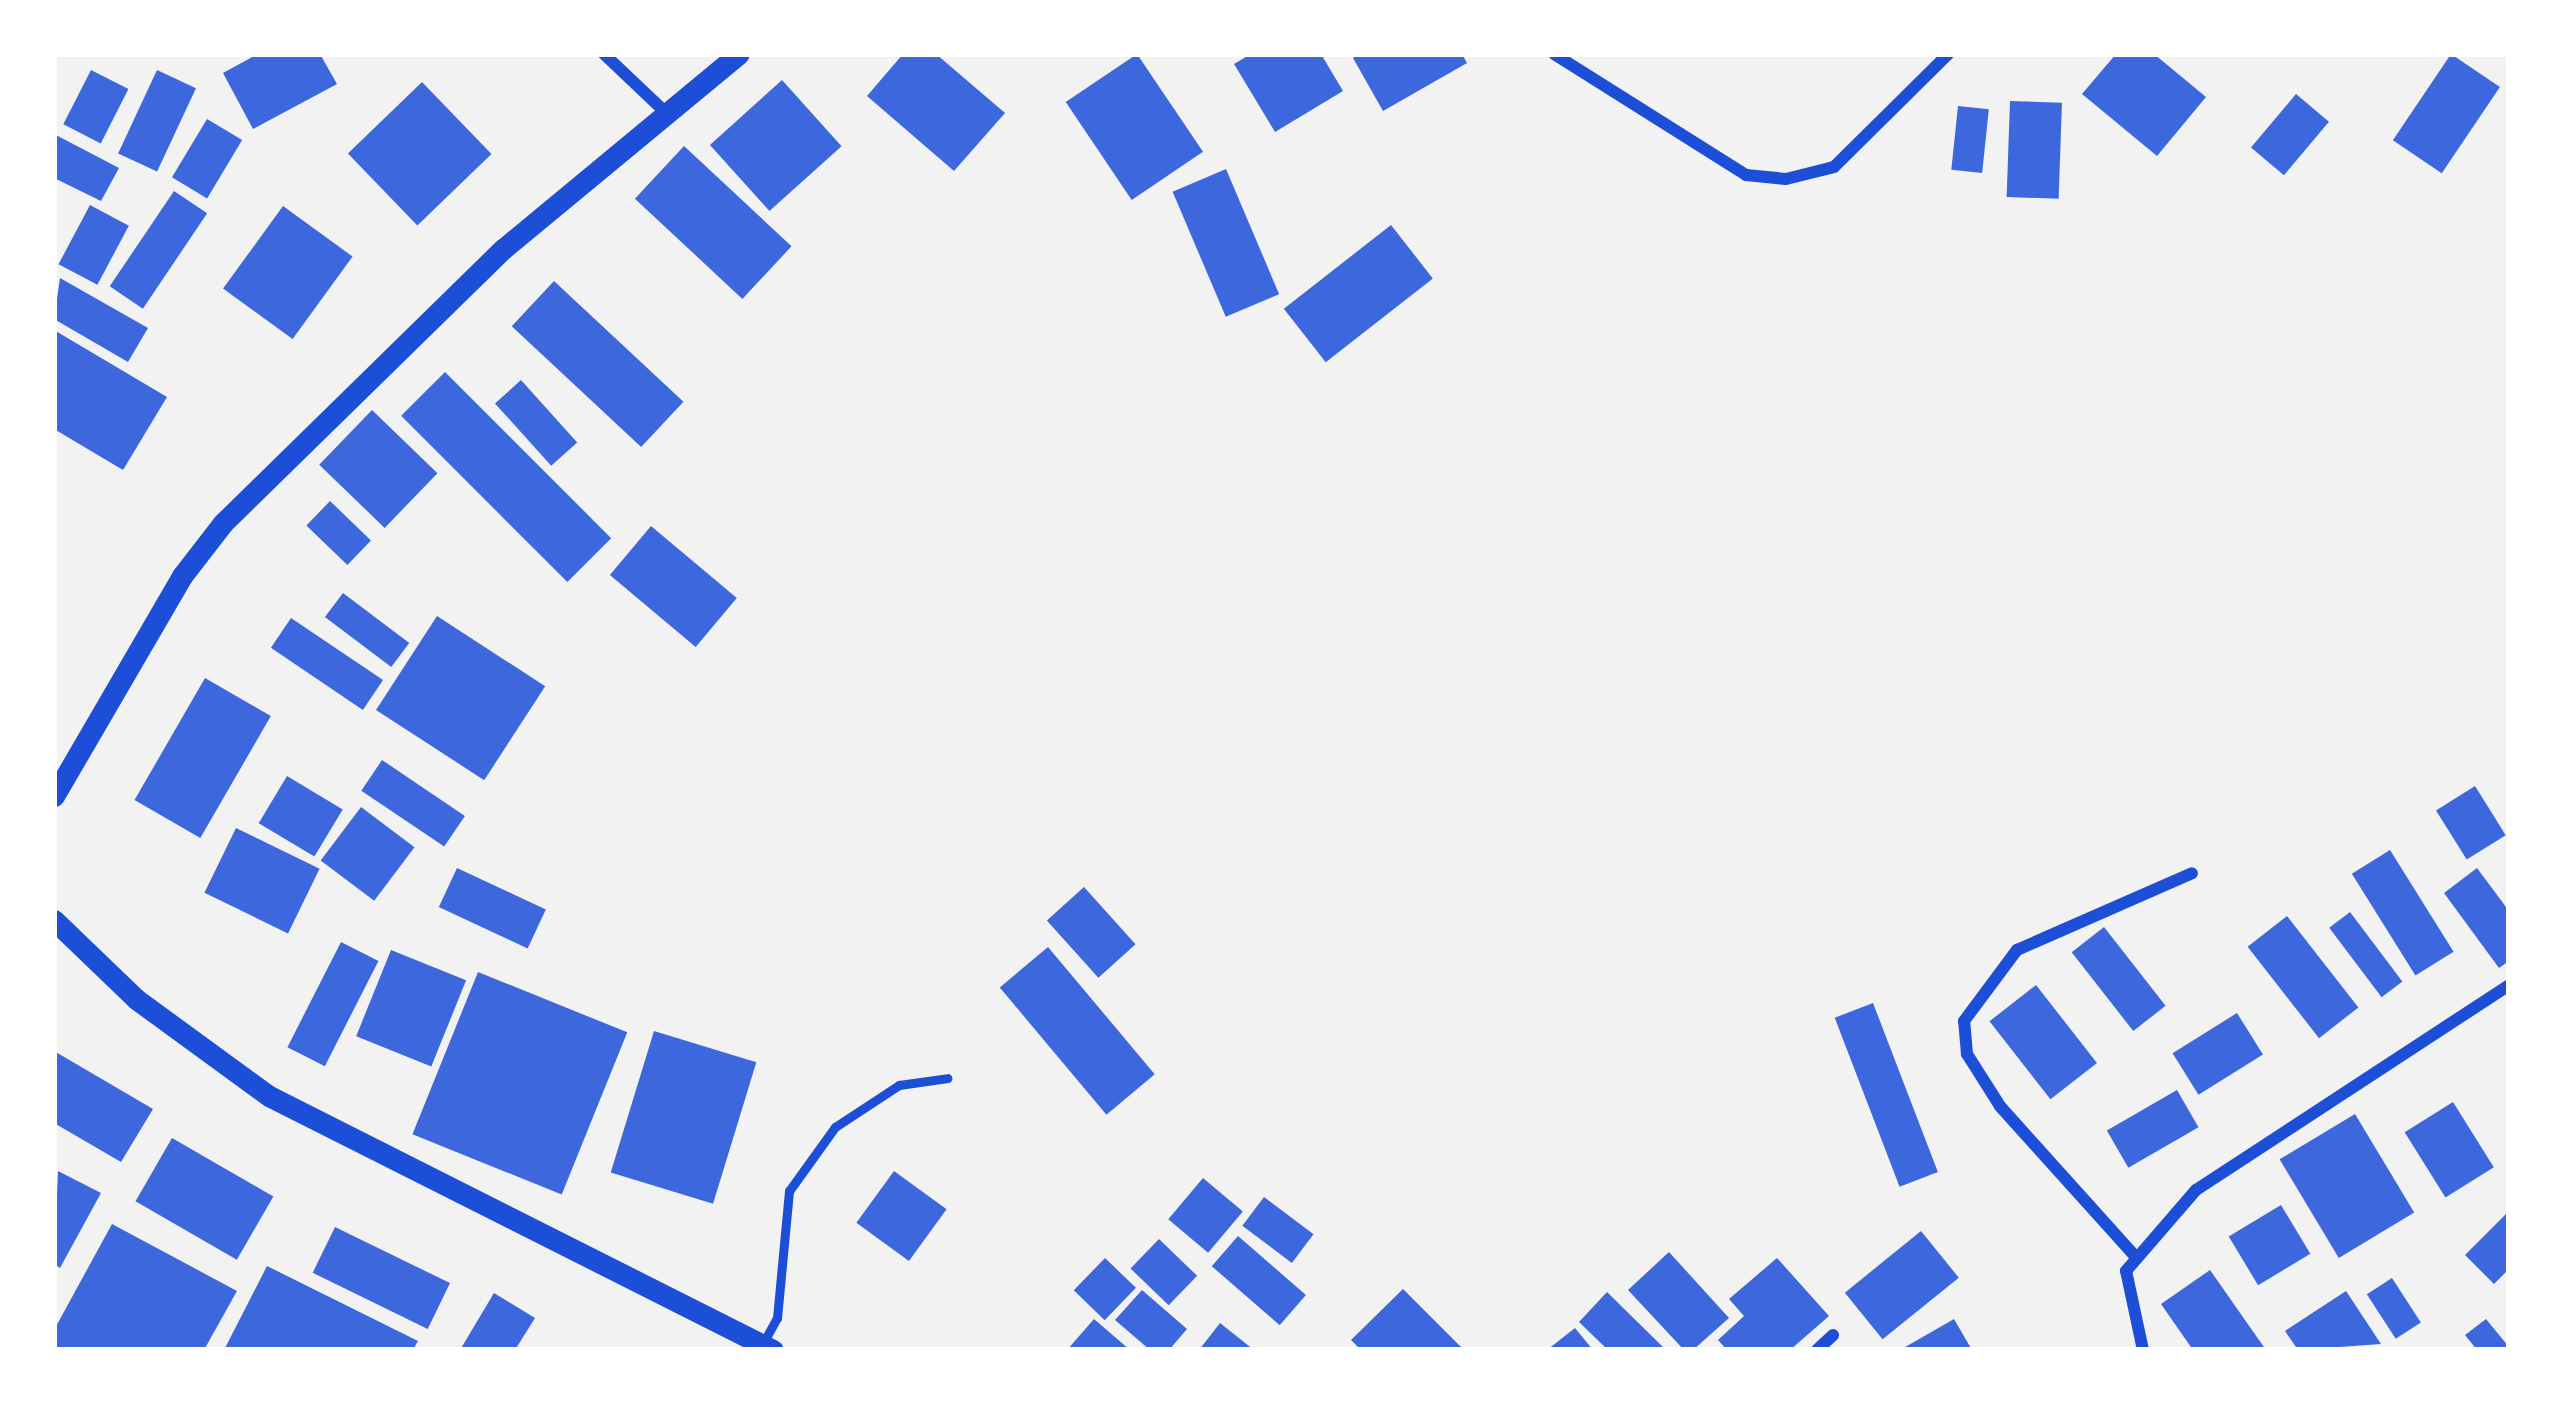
<!DOCTYPE html>
<style>
body{margin:0}
#map{position:relative;width:2563px;height:1404px;overflow:hidden;background:#f2f2f2;font-family:"Sofia Sans Condensed",sans-serif}
div>[style]{position:absolute}
[style*='--x']{left:calc(var(--x)*1px);top:calc(var(--y)*1px);width:calc(var(--w)*1px);rotate:calc(var(--a)*1deg)}
.building>*{inset:0;background:#3d67dc;transform-origin:0 0}
.service>*{height:9px;margin:-4.5px;padding:0 4.5px;transform-origin:4.5px;border-radius:4.5px;background:#1d4ed8}
.minor>*{height:12px;margin:-6px;padding:0 6px;transform-origin:6px;border-radius:6px;background:#1d4ed8}
.tertiary>*{height:21px;margin:-10.5px;padding:0 10.5px;transform-origin:10.5px;border-radius:10.5px;background:#1d4ed8}
span{translate:-50% -50%;white-space:nowrap;text-align:center;line-height:1.15;-webkit-text-stroke:12px #fff;paint-order:stroke}
.frame{position:absolute;inset:0;border:57px solid #fff;pointer-events:none}
</style>
<div id="map">
<div class="building">
<div style="clip-path:polygon(258px 54px,320px 54px,337px 84px,253px 129px,223px 73px)"></div>
<div style="clip-path:polygon(903px 54px,936px 54px,1005px 113px,954px 171px,867px 96px)"></div>
<div style="left:1137px;top:54px;width:118px;height:86px;rotate:56deg"></div>
<div style="clip-path:polygon(1251px 54px,1321px 54px,1343px 91px,1275px 132px,1234px 64px)"></div>
<div style="clip-path:polygon(1360px 54px,1462px 54px,1467px 63px,1383px 111px,1353px 58px)"></div>
<div style="clip-path:polygon(2116px 54px,2154px 54px,2206px 97px,2157px 156px,2082px 94px)"></div>
<div style="left:2451px;top:54px;width:59px;height:104px;rotate:34deg"></div>
<div style="left:91px;top:70px;width:42px;height:61px;rotate:27deg"></div>
<div style="left:157px;top:70px;width:43px;height:92px;rotate:25deg"></div>
<div style="left:782px;top:80px;width:89px;height:97px;rotate:48deg"></div>
<div style="left:422px;top:82px;width:100px;height:103px;rotate:46deg"></div>
<div style="left:2296px;top:94px;width:43px;height:70px;rotate:40deg"></div>
<div style="left:2010px;top:101px;width:52px;height:96px;rotate:2deg"></div>
<div style="left:1958px;top:106px;width:31px;height:64px;rotate:6deg"></div>
<div style="left:207px;top:119px;width:41px;height:68px;rotate:31deg"></div>
<div style="clip-path:polygon(54px 134px,119px 168px,101px 201px,54px 178px)"></div>
<div style="left:684px;top:146px;width:147px;height:72px;rotate:43deg"></div>
<div style="left:1226px;top:169px;width:136px;height:58px;rotate:67deg"></div>
<div style="left:174px;top:191px;width:40px;height:115px;rotate:34deg"></div>
<div style="left:90px;top:205px;width:44px;height:67px;rotate:28deg"></div>
<div style="left:283px;top:206px;width:86px;height:102px;rotate:36deg"></div>
<div style="left:1391px;top:225px;width:68px;height:136px;rotate:52deg"></div>
<div style="clip-path:polygon(60px 278px,148px 328px,128px 362px,54px 319px)"></div>
<div style="left:554px;top:281px;width:177px;height:62px;rotate:43deg"></div>
<div style="clip-path:polygon(54px 330px,167px 397px,123px 470px,54px 429px)"></div>
<div style="left:445px;top:372px;width:235px;height:62px;rotate:45deg"></div>
<div style="left:521px;top:380px;width:84px;height:35px;rotate:48deg"></div>
<div style="left:372px;top:410px;width:91px;height:76px;rotate:44deg"></div>
<div style="left:330px;top:501px;width:57px;height:34px;rotate:44deg"></div>
<div style="left:651px;top:526px;width:112px;height:64px;rotate:40deg"></div>
<div style="left:343px;top:593px;width:83px;height:30px;rotate:37deg"></div>
<div style="left:437px;top:616px;width:129px;height:112px;rotate:33deg"></div>
<div style="left:291px;top:618px;width:111px;height:36px;rotate:34deg"></div>
<div style="left:205px;top:678px;width:76px;height:141px;rotate:30deg"></div>
<div style="left:382px;top:760px;width:100px;height:37px;rotate:34deg"></div>
<div style="left:287px;top:776px;width:65px;height:55px;rotate:31deg"></div>
<div style="left:2475px;top:786px;width:58px;height:46px;rotate:58deg"></div>
<div style="left:361px;top:807px;width:67px;height:67px;rotate:37deg"></div>
<div style="left:236px;top:828px;width:93px;height:72px;rotate:26deg"></div>
<div style="left:2390px;top:850px;width:120px;height:45px;rotate:58deg"></div>
<div style="left:457px;top:868px;width:98px;height:43px;rotate:25deg"></div>
<div style="clip-path:polygon(2477px 868px,2509px 911px,2509px 961px,2499px 968px,2444px 893px)"></div>
<div style="left:1084px;top:887px;width:77px;height:50px;rotate:48deg"></div>
<div style="left:2350px;top:912px;width:87px;height:26px;rotate:53deg"></div>
<div style="left:2287px;top:916px;width:116px;height:50px;rotate:52deg"></div>
<div style="left:2104px;top:927px;width:100px;height:41px;rotate:52deg"></div>
<div style="left:341px;top:942px;width:42px;height:118px;rotate:27deg"></div>
<div style="left:1048px;top:947px;width:166px;height:63px;rotate:50deg"></div>
<div style="left:391px;top:950px;width:81px;height:93px;rotate:22deg"></div>
<div style="left:478px;top:972px;width:161px;height:175px;rotate:22deg"></div>
<div style="left:2036px;top:985px;width:99px;height:59px;rotate:52deg"></div>
<div style="left:1873px;top:1003px;width:181px;height:41px;rotate:69deg"></div>
<div style="left:2237px;top:1013px;width:49px;height:76px;rotate:58deg"></div>
<div style="left:654px;top:1031px;width:107px;height:148px;rotate:17deg"></div>
<div style="clip-path:polygon(54px 1051px,153px 1109px,121px 1162px,54px 1123px)"></div>
<div style="left:2177px;top:1090px;width:43px;height:81px;rotate:60deg"></div>
<div style="left:2453px;top:1102px;width:77px;height:57px;rotate:58deg"></div>
<div style="left:2355px;top:1114px;width:115px;height:88px;rotate:59deg"></div>
<div style="left:172px;top:1138px;width:117px;height:73px;rotate:30deg"></div>
<div style="clip-path:polygon(58px 1171px,101px 1193px,60px 1268px,54px 1264px)"></div>
<div style="left:894px;top:1171px;width:65px;height:64px;rotate:36deg"></div>
<div style="left:1203px;top:1178px;width:52px;height:54px;rotate:40deg"></div>
<div style="left:1264px;top:1197px;width:62px;height:36px;rotate:37deg"></div>
<div style="left:2281px;top:1205px;width:57px;height:61px;rotate:59deg"></div>
<div style="clip-path:polygon(2509px 1211px,2509px 1269px,2494px 1284px,2465px 1255px)"></div>
<div style="clip-path:polygon(112px 1224px,237px 1291px,204px 1350px,54px 1350px,54px 1330px)"></div>
<div style="left:335px;top:1227px;width:128px;height:51px;rotate:26deg"></div>
<div style="left:1921px;top:1231px;width:60px;height:98px;rotate:51deg"></div>
<div style="left:1238px;top:1236px;width:90px;height:40px;rotate:41deg"></div>
<div style="left:1159px;top:1239px;width:53px;height:41px;rotate:44deg"></div>
<div style="clip-path:polygon(1669px 1252px,1729px 1318px,1693px 1350px,1684px 1350px,1628px 1290px)"></div>
<div style="left:1105px;top:1258px;width:43px;height:45px;rotate:44deg"></div>
<div style="clip-path:polygon(1777px 1258px,1829px 1316px,1790px 1350px,1727px 1350px,1718px 1340px,1744px 1316px,1729px 1299px)"></div>
<div style="clip-path:polygon(267px 1266px,418px 1341px,413px 1350px,224px 1350px)"></div>
<div style="clip-path:polygon(2210px 1270px,2266px 1350px,2193px 1350px,2161px 1304px)"></div>
<div style="left:2392px;top:1278px;width:53px;height:30px;rotate:57deg"></div>
<div style="clip-path:polygon(1403px 1289px,1464px 1350px,1361px 1350px,1351px 1340px)"></div>
<div style="clip-path:polygon(1142px 1290px,1187px 1329px,1169px 1350px,1150px 1350px,1115px 1320px)"></div>
<div style="clip-path:polygon(2346px 1291px,2381px 1344px,2298px 1350px,2285px 1331px)"></div>
<div style="clip-path:polygon(1607px 1292px,1666px 1350px,1608px 1350px,1579px 1322px)"></div>
<div style="clip-path:polygon(494px 1293px,535px 1318px,515px 1350px,460px 1350px)"></div>
<div style="clip-path:polygon(1094px 1319px,1130px 1350px,1067px 1350px)"></div>
<div style="clip-path:polygon(1954px 1319px,1972px 1350px,1900px 1350px)"></div>
<div style="clip-path:polygon(2486px 1319px,2509px 1347px,2509px 1350px,2477px 1350px,2465px 1335px)"></div>
<div style="clip-path:polygon(1220px 1323px,1254px 1350px,1199px 1350px)"></div>
<div style="clip-path:polygon(1575px 1328px,1593px 1350px,1547px 1350px)"></div>
</div>
<div class="service">
<div style="--x:763;--y:1343;--w:29;--a:-61"></div>
<div style="--x:777;--y:1318;--w:128;--a:-84.6"></div>
<div style="--x:789;--y:1191;--w:79;--a:-54.3"></div>
<div style="--x:835;--y:1127;--w:77;--a:-33.3"></div>
<div style="--x:899;--y:1085;--w:49;--a:-8.1"></div>
</div>
<div class="minor">
<div style="--x:604;--y:54;--w:83;--a:43.5"></div>
<div style="--x:1554;--y:54;--w:227;--a:32.2"></div>
<div style="--x:1746;--y:175;--w:40;--a:5.7"></div>
<div style="--x:1786;--y:179;--w:49;--a:-14"></div>
<div style="--x:1834;--y:167;--w:161;--a:-44.7"></div>
<div style="--x:2134;--y:1255;--w:200;--a:-132"></div>
<div style="--x:2000;--y:1106;--w:62;--a:-122.4"></div>
<div style="--x:1967;--y:1054;--w:33;--a:-95"></div>
<div style="--x:1964;--y:1021;--w:89;--a:-53.3"></div>
<div style="--x:2017;--y:950;--w:191;--a:-23.7"></div>
<div style="--x:1817;--y:1350;--w:22;--a:-43"></div>
<div style="--x:2143;--y:1350;--w:81;--a:-102.1"></div>
<div style="--x:2126;--y:1271;--w:107;--a:-49.2"></div>
<div style="--x:2196;--y:1190;--w:374;--a:-33.2"></div>
</div>
<div class="tertiary">
<div style="--x:54;--y:796;--w:255;--a:-59.8"></div>
<div style="--x:182;--y:576;--w:67;--a:-52.3"></div>
<div style="--x:223;--y:523;--w:392;--a:-44.4"></div>
<div style="--x:503;--y:249;--w:306;--a:-39.6"></div>
<div style="--x:54;--y:920;--w:114;--a:43.9"></div>
<div style="--x:136;--y:999;--w:165;--a:36.1"></div>
<div style="--x:269;--y:1096;--w:564;--a:26.75"></div>
</div>
<div class="frame"></div>
</div>
